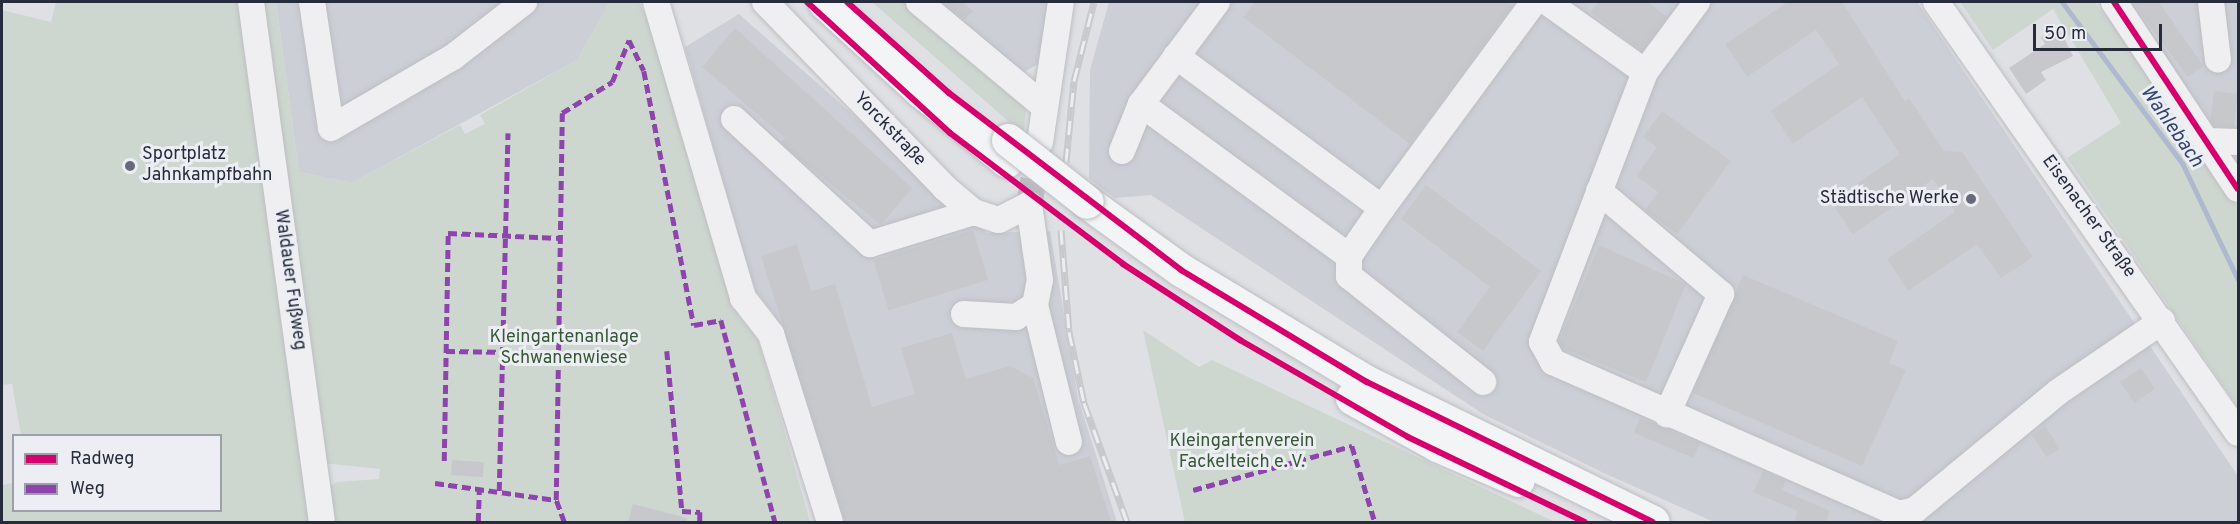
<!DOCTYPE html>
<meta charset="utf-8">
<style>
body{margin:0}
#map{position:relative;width:2240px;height:524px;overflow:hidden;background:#dfe0e4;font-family:Overpass,sans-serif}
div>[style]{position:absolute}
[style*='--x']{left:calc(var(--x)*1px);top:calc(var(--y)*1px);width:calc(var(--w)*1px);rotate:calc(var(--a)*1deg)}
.built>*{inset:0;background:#cdcfd7}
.green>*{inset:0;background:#ced7cf}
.stream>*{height:5px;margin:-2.5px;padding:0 2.5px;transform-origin:2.5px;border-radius:2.5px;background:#aeb9cf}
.building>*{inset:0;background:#c7c8cc;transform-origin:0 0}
.minor-tunnel>*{height:26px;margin-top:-13px;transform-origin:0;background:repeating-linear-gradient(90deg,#babcc3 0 26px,transparent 0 39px)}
.roads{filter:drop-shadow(0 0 2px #bdbec2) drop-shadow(0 0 2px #bdbec2)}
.minor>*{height:26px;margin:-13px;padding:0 13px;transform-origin:13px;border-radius:13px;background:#efeff1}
.major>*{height:33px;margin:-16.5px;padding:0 16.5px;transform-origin:16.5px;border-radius:16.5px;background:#f3f4f5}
.rail>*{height:7px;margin-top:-3.5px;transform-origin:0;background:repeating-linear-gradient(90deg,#eceef4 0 14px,#c8c9cd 0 28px);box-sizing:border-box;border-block:2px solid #c8c9cd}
.bridges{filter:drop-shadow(0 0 2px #bcbdc2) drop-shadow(0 0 2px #bcbdc2)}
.major-bridge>*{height:33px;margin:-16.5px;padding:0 16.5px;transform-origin:16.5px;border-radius:16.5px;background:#f3f4f5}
.quiet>*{height:4.5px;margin-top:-2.25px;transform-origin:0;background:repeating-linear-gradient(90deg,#8e44ad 0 9px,transparent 0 13.5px)}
.cycleway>*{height:6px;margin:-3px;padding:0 3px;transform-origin:3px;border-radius:3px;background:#d6006c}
.dots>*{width:16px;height:16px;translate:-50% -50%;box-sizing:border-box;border:3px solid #eceef4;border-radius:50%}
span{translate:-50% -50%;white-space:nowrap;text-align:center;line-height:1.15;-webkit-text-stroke:6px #eceef4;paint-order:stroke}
.street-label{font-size:18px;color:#272c3d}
.poi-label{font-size:18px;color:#272c3d}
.left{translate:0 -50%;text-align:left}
.right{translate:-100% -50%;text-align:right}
.park-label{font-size:18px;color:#365835}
.water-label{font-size:20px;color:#33456f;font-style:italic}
.frame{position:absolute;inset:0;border:3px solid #272c3d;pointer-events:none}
.legend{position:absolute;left:12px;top:434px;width:210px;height:78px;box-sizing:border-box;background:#eceef4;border:2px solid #9da0ab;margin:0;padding:8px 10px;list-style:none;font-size:18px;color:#272c3d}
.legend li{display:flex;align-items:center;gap:12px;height:30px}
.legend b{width:30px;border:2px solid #9da0ab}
.scale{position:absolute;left:2033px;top:24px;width:129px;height:27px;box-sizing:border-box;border:3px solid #272c3d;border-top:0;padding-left:8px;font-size:18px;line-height:21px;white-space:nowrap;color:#272c3d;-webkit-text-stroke:4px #eceef4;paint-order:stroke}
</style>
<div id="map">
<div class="built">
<div style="clip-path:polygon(276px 2px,610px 2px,577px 60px,352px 183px,299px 172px)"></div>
<div style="clip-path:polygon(936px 2px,1049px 2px,1038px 64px,1022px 73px)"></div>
<div style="clip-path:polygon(1109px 2px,1917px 2px,2238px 476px,2238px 522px,1714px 522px,1606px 474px,1483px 414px,1151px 195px,1115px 198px,1089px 179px,1090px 70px)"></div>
<div style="clip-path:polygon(2127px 2px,2238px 2px,2238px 170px,2210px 124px)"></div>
<div style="clip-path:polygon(739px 14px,987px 233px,1050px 231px,1078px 398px,1117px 522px,835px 522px,773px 313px,753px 288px,685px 47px)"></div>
</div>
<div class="green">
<div style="clip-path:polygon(56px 2px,246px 2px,317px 522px,2px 522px,2px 485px,13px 483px,14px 510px,220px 510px,220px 436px,21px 435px,12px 384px,2px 385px,2px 10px,51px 22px)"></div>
<div style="clip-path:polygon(255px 2px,276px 2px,299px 172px,352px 183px,460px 125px,465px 134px,485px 124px,480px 115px,577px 60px,610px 2px,639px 2px,667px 63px,732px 307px,759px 342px,810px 522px,327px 522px,325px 490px,337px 482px,379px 479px,380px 469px,322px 463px)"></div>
<div style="clip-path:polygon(872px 2px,904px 2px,1026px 109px,1024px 135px)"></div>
<div style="clip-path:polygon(1960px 2px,2094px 2px,2126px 40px,2238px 207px,2238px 407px,2067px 158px,2121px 123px,2053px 9px,1993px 50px)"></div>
<div style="clip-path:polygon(1143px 330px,1199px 367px,1212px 360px,1555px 522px,1185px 522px)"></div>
</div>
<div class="stream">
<div style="--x:2062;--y:2;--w:201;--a:53.3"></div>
<div style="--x:2182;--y:163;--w:130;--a:64.4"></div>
</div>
<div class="building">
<div style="clip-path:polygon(942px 2px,962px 2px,973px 11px,964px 20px)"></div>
<div style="clip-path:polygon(1255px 2px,1506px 2px,1512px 6px,1410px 144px,1243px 17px)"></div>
<div style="clip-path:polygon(1599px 2px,1647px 2px,1667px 17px,1642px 51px,1591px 12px)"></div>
<div style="clip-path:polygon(1788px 2px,1842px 2px,1905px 101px,1909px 98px,1944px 151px,1962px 152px,2033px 257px,2001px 278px,1977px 244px,1908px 291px,1887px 259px,1955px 212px,1933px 179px,1853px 234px,1831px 202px,1900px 154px,1877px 120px,1862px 97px,1793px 144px,1771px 111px,1839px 64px,1816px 30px,1747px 77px,1725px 44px)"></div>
<div style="clip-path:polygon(2132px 2px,2159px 2px,2203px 66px,2188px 77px)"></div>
<div style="clip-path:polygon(735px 28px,912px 188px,881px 225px,797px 157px,781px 142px,785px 138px,702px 67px)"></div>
<div style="clip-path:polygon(2059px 28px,2073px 56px,2041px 72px,2046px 80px,2026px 94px,2009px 68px,2045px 44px,2041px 37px)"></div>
<div style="left:2214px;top:91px;width:24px;height:34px;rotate:7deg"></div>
<div style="clip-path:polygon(1662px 111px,1731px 161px,1677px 234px,1645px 210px,1658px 192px,1636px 176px,1657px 147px,1643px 137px)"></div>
<div style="clip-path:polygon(1426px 185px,1541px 271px,1483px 351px,1457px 332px,1490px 287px,1401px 219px)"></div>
<div style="left:973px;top:230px;width:52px;height:104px;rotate:73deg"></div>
<div style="clip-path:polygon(797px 244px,811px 291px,835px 284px,872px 407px,915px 394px,901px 348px,952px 333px,966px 379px,1010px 366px,1033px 378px,1059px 465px,1090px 456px,1111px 522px,845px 522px,761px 256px)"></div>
<div style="clip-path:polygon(1599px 245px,1686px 284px,1646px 382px,1562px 348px,1559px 342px)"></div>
<div style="clip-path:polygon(1743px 275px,1898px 341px,1889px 363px,1906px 370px,1862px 466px,1693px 393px)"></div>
<div style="left:2141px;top:368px;width:25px;height:25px;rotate:56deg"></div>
<div style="left:1640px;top:418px;width:65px;height:16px;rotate:23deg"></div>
<div style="left:2045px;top:426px;width:27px;height:16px;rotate:56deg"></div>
<div style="left:452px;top:460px;width:32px;height:15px;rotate:4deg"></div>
<div style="clip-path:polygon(1763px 471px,1786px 481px,1782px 490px,1830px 511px,1826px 522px,1794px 522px,1798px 511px,1753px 492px)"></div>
<div style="clip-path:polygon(633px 504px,687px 518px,686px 522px,628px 522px)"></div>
</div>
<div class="minor-tunnel">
<div style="--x:1029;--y:205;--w:58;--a:-80"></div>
</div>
<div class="roads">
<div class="minor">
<div style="--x:251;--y:2;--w:525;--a:82.23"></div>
<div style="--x:312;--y:2;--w:127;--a:81.4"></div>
<div style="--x:331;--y:128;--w:141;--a:-30.2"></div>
<div style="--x:453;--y:57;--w:90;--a:-37.8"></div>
<div style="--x:656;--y:2;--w:309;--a:73.6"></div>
<div style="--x:743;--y:298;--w:46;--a:52.1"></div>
<div style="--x:771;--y:334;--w:197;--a:72.6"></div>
<div style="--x:765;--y:2;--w:259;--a:45.9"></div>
<div style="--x:945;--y:188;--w:38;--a:40"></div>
<div style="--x:974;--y:212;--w:26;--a:18"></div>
<div style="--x:999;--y:220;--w:34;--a:-27"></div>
<div style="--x:919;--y:2;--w:164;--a:39.8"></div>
<div style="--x:1547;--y:2;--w:120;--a:35.5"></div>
<div style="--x:1697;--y:2;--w:87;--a:126.6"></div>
<div style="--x:1645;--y:72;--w:289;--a:110.9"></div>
<div style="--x:1542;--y:342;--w:23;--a:61"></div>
<div style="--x:1553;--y:362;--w:378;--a:23.7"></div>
<div style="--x:1899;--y:514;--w:16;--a:-14"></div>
<div style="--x:1915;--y:510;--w:185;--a:-39.5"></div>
<div style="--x:2058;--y:392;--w:126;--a:-34.3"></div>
<div style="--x:1936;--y:2;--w:526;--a:54.98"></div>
<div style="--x:2114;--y:2;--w:224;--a:56.5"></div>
<div style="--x:2211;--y:2;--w:58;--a:83.1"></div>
<div style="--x:1176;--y:56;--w:256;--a:36.4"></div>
<div style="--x:1382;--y:208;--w:58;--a:124.5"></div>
<div style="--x:1349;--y:256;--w:20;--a:90"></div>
<div style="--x:1349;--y:276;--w:171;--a:38.3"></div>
<div style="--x:1141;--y:104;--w:258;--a:36.2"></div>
<div style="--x:734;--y:119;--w:185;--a:42.6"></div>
<div style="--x:870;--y:244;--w:109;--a:-17.1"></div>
<div style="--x:2208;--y:141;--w:30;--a:2"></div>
<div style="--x:1040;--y:142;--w:142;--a:-81.5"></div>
<div style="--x:1122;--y:151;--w:51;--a:-68"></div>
<div style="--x:1141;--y:104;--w:127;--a:-53.3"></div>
<div style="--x:1599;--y:191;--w:160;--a:40.2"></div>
<div style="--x:1721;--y:294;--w:132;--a:114.2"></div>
<div style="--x:1382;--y:208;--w:256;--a:-53.6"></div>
<div style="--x:1035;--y:305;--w:141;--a:76.1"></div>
<div style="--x:964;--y:314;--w:52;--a:3.3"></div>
<div style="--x:1016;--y:317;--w:22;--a:-32"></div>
<div style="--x:1035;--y:305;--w:25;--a:-79"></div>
<div style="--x:1040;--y:280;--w:76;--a:-98.3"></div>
</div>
<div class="major">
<div style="--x:824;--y:2;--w:133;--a:42.6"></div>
<div style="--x:922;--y:92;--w:109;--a:39.1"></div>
<div style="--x:1087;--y:202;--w:116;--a:35.9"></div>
<div style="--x:1181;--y:270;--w:217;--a:31.1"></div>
<div style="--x:1367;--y:382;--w:318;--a:26.1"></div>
<div style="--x:1352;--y:398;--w:97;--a:28.9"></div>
<div style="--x:1437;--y:445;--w:88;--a:23.4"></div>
</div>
</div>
<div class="rail">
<div style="--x:1066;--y:162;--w:81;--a:-84.4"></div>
<div style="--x:1074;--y:81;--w:81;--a:-75.8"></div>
<div style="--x:1061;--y:230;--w:102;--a:85.5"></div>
<div style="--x:1069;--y:332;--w:73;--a:78.1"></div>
<div style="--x:1084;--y:403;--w:127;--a:70.1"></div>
</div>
<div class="bridges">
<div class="major-bridge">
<div style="--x:1008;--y:140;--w:100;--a:38.1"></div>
</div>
</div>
<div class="quiet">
<div style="--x:446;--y:351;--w:112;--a:1"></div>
<div style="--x:667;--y:351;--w:161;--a:84.6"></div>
<div style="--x:682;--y:511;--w:18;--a:3"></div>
<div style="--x:700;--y:512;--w:10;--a:90"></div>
<div style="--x:444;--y:461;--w:228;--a:-89"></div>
<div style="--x:448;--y:233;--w:112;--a:2.6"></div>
<div style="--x:435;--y:483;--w:122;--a:8"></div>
<div style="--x:1193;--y:490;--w:165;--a:-15.5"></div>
<div style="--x:1352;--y:446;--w:79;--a:73.2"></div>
<div style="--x:499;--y:491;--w:358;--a:-88.6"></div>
<div style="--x:478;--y:522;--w:34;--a:-88"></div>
<div style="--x:564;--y:522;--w:23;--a:-110"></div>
<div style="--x:556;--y:500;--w:387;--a:-89.1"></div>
<div style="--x:562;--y:113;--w:59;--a:-31.8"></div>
<div style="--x:612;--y:82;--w:45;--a:-68"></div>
<div style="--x:629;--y:40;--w:34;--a:64"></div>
<div style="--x:644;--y:71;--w:259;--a:78.9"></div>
<div style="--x:694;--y:325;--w:27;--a:-10"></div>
<div style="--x:721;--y:320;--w:209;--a:75"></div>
</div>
<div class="cycleway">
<div style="--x:807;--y:2;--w:194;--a:42.5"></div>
<div style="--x:950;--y:133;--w:217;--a:37.1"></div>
<div style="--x:1123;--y:264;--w:140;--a:33"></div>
<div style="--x:1240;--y:340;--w:194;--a:30"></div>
<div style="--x:1408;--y:437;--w:196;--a:25.7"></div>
<div style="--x:847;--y:2;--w:137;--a:41.7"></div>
<div style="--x:949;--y:93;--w:292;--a:37.3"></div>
<div style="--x:1181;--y:270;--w:217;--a:31.1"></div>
<div style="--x:1367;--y:382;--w:318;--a:26.1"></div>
<div style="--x:2114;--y:2;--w:224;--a:56.5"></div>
</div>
<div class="dots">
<div style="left:130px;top:166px;background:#676b77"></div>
<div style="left:1971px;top:199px;background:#676b77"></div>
</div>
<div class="street-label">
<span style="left:889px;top:130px;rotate:46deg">Yorckstraße</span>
<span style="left:2088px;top:217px;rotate:54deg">Eisenacher Straße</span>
<span style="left:289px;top:280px;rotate:82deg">Waldauer Fußweg</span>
</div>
<div class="poi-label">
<span class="left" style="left:142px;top:166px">Sportplatz<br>Jahnkampfbahn</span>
<span class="right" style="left:1959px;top:199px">Städtische Werke</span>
</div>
<div class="park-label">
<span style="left:564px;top:349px">Kleingartenanlage<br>Schwanenwiese</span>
<span style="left:1242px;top:453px">Kleingartenverein<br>Fackelteich e. V.</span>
</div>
<div class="water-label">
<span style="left:2171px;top:127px;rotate:55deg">Wahlebach</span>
</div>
<div class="frame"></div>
<ul class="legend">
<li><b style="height:8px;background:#d6006c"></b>Radweg</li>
<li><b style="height:8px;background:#8e44ad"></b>Weg</li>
</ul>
<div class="scale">50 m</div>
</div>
